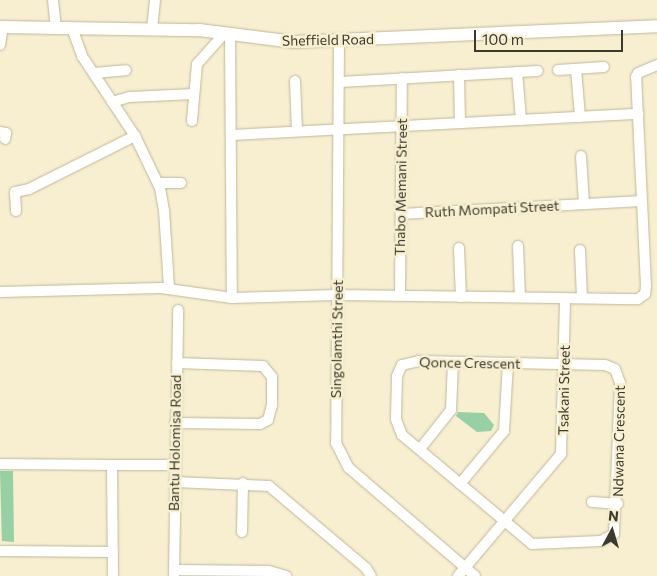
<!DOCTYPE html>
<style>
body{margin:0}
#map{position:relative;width:657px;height:576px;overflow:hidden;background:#f7efd0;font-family:Commissioner,sans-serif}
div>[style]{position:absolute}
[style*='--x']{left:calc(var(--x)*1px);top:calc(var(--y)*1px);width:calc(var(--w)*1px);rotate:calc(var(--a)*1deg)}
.green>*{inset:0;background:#97d0a4}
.roads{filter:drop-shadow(0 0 1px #bfb79a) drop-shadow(0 0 1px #bfb79a)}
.minor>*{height:10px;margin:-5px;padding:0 5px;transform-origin:5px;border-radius:5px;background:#fff}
.tertiary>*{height:12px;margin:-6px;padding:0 6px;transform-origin:6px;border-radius:6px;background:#fff}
span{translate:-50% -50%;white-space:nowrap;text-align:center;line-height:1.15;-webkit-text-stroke:5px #f7efd0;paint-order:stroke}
.street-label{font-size:14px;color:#3c392d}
.north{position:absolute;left:587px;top:506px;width:50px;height:50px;-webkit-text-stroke:4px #f7efd0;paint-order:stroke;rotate:6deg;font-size:14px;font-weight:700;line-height:20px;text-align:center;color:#3c392d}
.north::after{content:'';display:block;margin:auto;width:18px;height:22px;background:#3c392d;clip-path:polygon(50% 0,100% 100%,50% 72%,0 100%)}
.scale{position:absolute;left:474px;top:30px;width:149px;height:22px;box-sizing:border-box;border:2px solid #3c392d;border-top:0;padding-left:6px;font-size:15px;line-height:18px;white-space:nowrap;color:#3c392d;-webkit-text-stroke:4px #f7efd0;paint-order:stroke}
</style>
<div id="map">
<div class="green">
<div style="clip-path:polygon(458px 412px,484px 413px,494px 425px,491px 431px,477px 432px,456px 416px)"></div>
<div style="clip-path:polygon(0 471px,13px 471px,14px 542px,2px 541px,2px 545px)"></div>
</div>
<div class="roads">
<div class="minor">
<div style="--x:53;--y:0;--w:28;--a:84"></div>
<div style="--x:72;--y:28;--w:30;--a:70"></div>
<div style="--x:82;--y:56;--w:96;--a:56.5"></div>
<div style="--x:135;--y:136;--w:58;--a:64.3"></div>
<div style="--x:160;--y:188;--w:22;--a:80"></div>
<div style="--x:164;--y:210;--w:78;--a:86.3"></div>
<div style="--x:152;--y:29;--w:29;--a:-84"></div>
<div style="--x:230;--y:35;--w:263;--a:89.6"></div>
<div style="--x:339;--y:41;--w:402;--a:90.4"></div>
<div style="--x:336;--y:443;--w:28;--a:63"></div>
<div style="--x:349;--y:468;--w:166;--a:40.6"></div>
<div style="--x:0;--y:45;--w:18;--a:-81"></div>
<div style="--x:576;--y:69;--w:48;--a:85.2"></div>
<div style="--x:558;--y:70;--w:46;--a:-3.7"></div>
<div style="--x:517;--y:72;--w:48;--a:85.2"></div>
<div style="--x:94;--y:73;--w:32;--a:-5"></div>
<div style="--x:459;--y:75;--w:47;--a:88.8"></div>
<div style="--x:295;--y:81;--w:50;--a:87.7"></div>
<div style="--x:340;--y:82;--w:198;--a:-3.2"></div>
<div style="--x:112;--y:102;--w:19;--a:-16"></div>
<div style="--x:130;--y:97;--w:64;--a:-2.7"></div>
<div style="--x:192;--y:121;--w:57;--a:-85"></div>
<div style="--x:197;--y:64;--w:40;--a:-48"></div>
<div style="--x:0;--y:132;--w:6;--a:9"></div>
<div style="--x:6;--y:133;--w:6;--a:99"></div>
<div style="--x:232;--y:135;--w:407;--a:-3"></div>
<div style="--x:581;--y:156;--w:48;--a:86.4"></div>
<div style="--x:158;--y:183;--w:23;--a:0"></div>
<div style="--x:16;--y:211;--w:19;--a:-93"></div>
<div style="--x:15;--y:192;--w:14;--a:-12"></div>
<div style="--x:29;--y:189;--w:119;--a:-26.6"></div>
<div style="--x:401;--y:214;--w:241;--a:-3.1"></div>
<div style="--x:518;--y:246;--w:51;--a:87.8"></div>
<div style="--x:459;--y:248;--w:49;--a:87.7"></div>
<div style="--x:580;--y:250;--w:48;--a:87.6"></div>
<div style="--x:0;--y:292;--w:161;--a:-1.4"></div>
<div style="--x:161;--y:288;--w:72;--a:8"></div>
<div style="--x:232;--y:298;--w:105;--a:-1.6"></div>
<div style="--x:337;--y:295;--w:301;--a:0.8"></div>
<div style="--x:638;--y:299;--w:9;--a:-36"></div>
<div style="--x:645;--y:294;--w:8;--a:-83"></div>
<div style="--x:646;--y:286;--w:209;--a:-92.7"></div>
<div style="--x:636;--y:77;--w:4;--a:-63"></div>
<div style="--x:638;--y:73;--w:21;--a:-23"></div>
<div style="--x:400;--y:295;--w:217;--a:-89.5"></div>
<div style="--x:419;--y:361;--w:186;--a:1.2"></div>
<div style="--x:605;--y:365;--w:11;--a:22"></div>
<div style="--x:615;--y:369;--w:15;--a:70"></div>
<div style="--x:620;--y:383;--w:151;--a:92.3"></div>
<div style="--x:614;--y:534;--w:15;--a:152"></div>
<div style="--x:601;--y:541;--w:69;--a:177.5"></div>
<div style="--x:532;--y:544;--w:170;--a:-140"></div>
<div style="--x:402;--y:435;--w:17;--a:-111"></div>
<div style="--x:396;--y:419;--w:43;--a:-88.7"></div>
<div style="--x:397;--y:376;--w:12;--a:-66"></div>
<div style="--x:402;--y:365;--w:17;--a:-13"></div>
<div style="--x:175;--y:423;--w:85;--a:0.7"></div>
<div style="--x:260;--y:424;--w:9;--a:-27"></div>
<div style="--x:268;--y:420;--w:16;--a:-75"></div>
<div style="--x:272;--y:405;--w:28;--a:-90"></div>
<div style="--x:272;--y:377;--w:14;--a:-129"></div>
<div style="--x:263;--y:366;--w:86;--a:-178"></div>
<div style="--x:420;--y:449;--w:50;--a:-51.5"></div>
<div style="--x:451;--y:410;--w:48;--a:-87.6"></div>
<div style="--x:0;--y:464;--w:112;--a:0.5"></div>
<div style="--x:112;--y:465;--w:111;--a:89.5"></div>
<div style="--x:112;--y:465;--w:63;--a:0"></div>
<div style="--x:174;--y:482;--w:95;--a:2.4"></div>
<div style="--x:269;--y:486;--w:127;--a:40.2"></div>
<div style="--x:366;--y:568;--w:9;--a:58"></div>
<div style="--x:460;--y:484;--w:69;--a:-50.3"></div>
<div style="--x:504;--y:431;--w:67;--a:-86.6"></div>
<div style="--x:592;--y:502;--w:26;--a:4"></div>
<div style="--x:242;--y:532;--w:49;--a:-88.8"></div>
<div style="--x:0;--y:551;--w:113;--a:0.5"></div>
<div style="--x:174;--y:570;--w:95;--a:0.6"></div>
<div style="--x:269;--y:571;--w:18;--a:16"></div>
<div style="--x:174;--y:576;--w:266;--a:-89.1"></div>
<div style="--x:458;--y:576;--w:160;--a:-49.8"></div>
<div style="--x:561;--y:454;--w:156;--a:-88.5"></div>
</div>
<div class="tertiary">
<div style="--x:0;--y:27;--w:199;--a:0.9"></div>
<div style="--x:199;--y:30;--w:96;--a:7.2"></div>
<div style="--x:294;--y:42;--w:363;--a:-2.5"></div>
</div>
</div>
<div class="street-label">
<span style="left:328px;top:40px;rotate:-1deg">Sheffield Road</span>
<span style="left:401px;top:187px;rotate:-89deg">Thabo Memani Street</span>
<span style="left:492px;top:209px;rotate:-3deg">Ruth Mompati Street</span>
<span style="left:337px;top:339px;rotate:-89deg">Singolamthi Street</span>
<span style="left:470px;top:363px;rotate:1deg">Qonce Crescent</span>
<span style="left:564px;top:390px;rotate:-89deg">Tsakani Street</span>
<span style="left:619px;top:441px;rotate:-89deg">Ndwana Crescent</span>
<span style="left:175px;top:443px;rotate:-89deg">Bantu Holomisa Road</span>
</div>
<div class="north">N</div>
<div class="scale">100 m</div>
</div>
